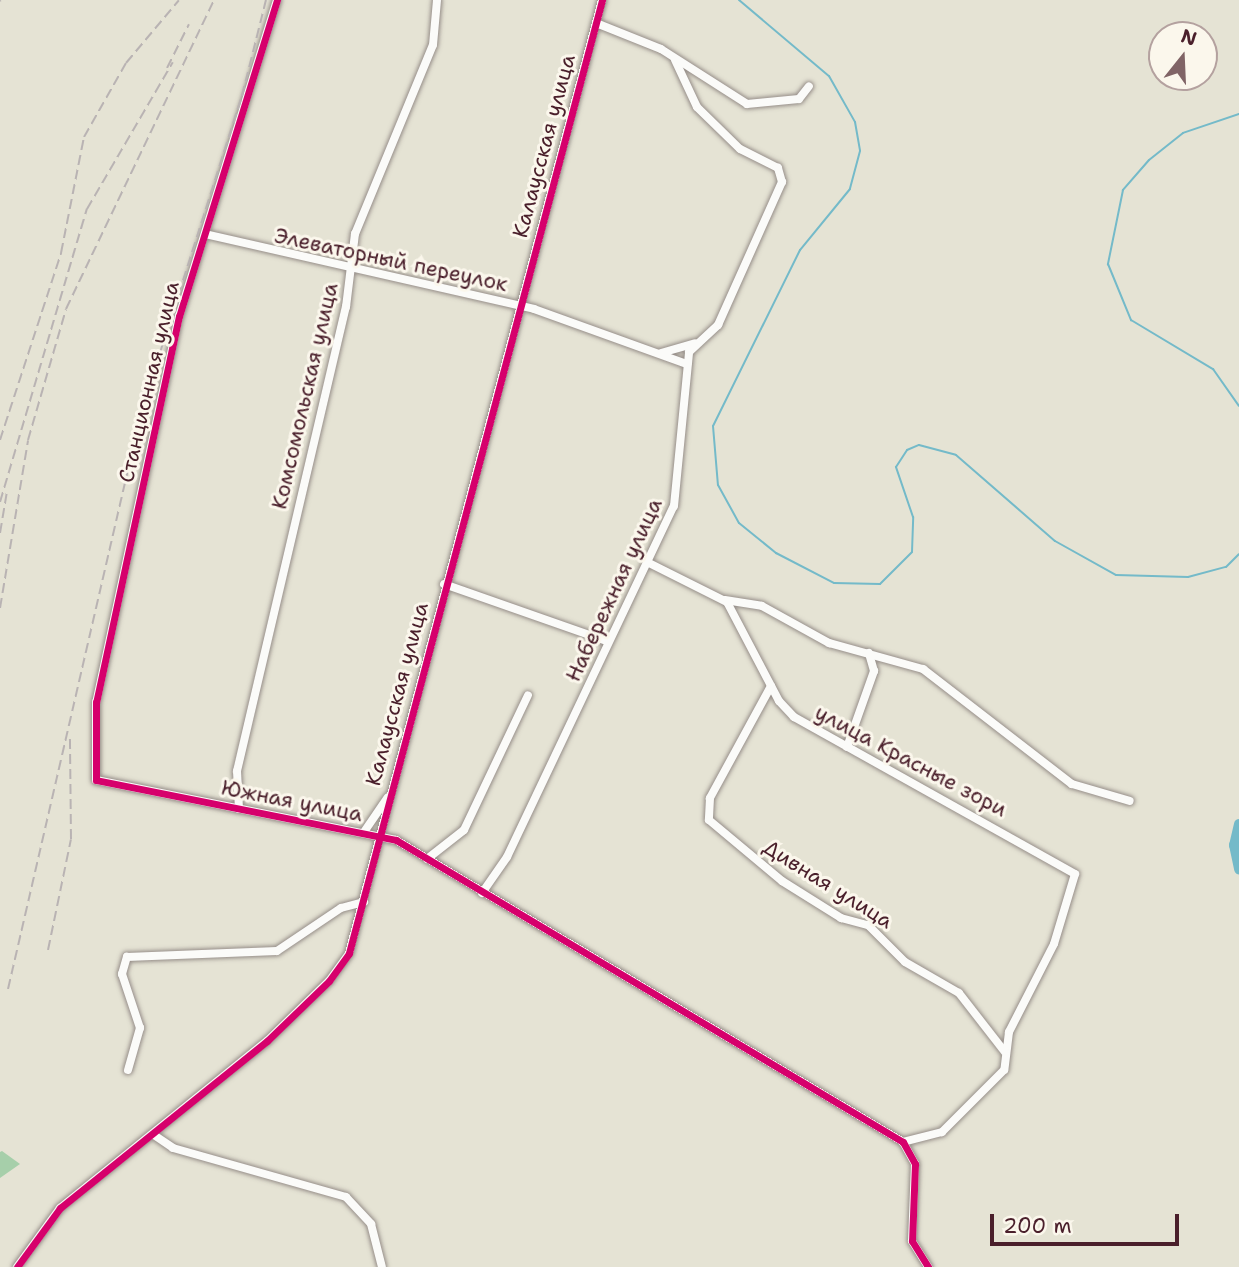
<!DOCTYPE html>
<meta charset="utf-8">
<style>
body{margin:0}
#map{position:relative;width:1239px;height:1267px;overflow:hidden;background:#e5e3d4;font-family:"Shantell Sans",sans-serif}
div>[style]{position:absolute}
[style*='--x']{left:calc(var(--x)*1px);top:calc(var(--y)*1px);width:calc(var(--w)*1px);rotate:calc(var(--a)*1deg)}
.forest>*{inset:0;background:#a6cfaa}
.stream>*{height:2px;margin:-1px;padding:0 1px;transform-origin:1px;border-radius:1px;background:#74bac9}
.river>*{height:10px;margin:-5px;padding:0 5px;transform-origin:5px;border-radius:5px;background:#74bac9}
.roads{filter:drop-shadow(0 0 2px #968e89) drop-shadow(0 0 2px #968e89)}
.minor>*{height:8px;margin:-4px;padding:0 4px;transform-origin:4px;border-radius:4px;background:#fbfbf9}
.rail>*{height:2px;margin-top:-1px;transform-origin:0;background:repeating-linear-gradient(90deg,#b9b3b3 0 10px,transparent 0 15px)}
.cycleway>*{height:7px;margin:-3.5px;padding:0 3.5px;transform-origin:3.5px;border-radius:3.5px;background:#d6006c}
span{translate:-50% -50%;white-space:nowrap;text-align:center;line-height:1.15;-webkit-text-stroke:6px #fbf7ec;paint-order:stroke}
.street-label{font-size:21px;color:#4a1f2b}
.north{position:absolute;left:1148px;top:21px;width:70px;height:70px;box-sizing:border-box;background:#fbf7ec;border:2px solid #b4a19f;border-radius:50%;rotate:18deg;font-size:19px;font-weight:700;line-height:28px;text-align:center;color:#4a1f2b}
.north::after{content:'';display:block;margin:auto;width:24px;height:32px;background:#806466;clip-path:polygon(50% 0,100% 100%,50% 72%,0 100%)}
.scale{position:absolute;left:990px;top:1214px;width:189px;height:32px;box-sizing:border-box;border:4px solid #4a1f2b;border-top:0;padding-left:9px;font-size:21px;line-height:24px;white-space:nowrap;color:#4a1f2b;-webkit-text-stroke:5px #fbf7ec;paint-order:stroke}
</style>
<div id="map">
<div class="forest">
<div style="clip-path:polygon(2px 1151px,20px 1164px,0 1178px,0 1152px)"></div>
</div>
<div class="stream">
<div style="--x:739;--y:0;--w:118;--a:40.2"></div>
<div style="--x:829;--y:76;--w:53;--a:60.5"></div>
<div style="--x:855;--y:122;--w:29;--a:80"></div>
<div style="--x:860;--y:151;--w:39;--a:105"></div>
<div style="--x:850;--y:189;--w:79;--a:129.3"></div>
<div style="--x:800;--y:250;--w:196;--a:116.3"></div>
<div style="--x:713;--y:426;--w:59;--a:85.2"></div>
<div style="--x:718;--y:485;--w:43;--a:61.1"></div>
<div style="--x:739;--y:523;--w:48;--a:39"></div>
<div style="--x:776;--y:553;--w:65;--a:27.3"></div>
<div style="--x:834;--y:583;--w:46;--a:1.2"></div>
<div style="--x:880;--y:584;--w:45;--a:-45"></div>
<div style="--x:912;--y:552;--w:35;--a:-88"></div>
<div style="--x:913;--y:517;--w:53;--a:-108.8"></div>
<div style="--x:896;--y:467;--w:20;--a:-57"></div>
<div style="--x:907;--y:450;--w:13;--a:-23"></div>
<div style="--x:919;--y:445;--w:38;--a:15"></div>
<div style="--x:956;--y:455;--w:131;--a:41"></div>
<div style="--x:1055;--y:541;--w:70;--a:29.1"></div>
<div style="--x:1116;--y:575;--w:72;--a:1.6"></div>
<div style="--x:1188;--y:577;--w:39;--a:-15"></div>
<div style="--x:1226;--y:567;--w:18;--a:-45"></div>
<div style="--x:1239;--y:114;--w:59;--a:161.3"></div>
<div style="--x:1183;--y:133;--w:43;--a:141.5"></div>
<div style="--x:1149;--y:160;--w:40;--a:131"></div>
<div style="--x:1123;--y:190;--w:76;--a:101.5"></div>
<div style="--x:1108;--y:264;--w:61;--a:67.7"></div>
<div style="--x:1131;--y:320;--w:96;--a:30.9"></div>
<div style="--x:1213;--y:369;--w:45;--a:54.9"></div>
</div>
<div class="river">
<div style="--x:1239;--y:824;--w:22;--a:103"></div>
<div style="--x:1234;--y:845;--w:25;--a:78"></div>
</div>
<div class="roads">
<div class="minor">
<div style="--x:277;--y:0;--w:331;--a:107.2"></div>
<div style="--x:179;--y:316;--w:395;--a:102.1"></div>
<div style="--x:96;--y:702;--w:78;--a:90"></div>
<div style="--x:96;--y:780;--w:306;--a:11.3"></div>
<div style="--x:396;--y:840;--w:590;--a:30.78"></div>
<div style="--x:903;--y:1142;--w:25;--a:61"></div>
<div style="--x:915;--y:1164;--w:77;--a:92.2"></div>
<div style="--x:912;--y:1241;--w:31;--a:58"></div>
<div style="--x:596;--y:23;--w:70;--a:21.8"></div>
<div style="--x:661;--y:49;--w:102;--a:32.6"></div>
<div style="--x:747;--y:104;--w:52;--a:-5.5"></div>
<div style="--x:799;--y:99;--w:16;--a:-52"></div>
<div style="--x:205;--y:234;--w:337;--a:12.8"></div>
<div style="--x:534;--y:309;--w:163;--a:19.8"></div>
<div style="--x:661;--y:353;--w:35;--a:-16"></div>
<div style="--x:647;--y:562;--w:89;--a:26.6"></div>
<div style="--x:727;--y:602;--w:112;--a:62.3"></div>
<div style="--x:779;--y:701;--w:22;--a:47"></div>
<div style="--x:794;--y:717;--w:322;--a:29.2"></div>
<div style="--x:1075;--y:874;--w:73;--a:106.7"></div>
<div style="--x:1054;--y:944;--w:99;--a:117.1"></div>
<div style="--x:1009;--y:1032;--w:38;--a:97"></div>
<div style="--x:1004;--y:1070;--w:88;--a:135"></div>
<div style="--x:942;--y:1132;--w:40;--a:165.6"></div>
<div style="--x:444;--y:584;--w:173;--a:19.3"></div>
<div style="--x:725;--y:600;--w:37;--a:9"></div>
<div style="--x:762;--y:606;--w:77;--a:28.9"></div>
<div style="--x:829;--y:643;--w:98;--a:15.5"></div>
<div style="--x:923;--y:669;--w:188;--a:37.7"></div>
<div style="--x:1072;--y:784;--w:60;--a:16.3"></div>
<div style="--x:771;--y:686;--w:128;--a:118.6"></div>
<div style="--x:710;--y:798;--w:22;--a:93"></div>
<div style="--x:709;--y:820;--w:95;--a:39.9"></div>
<div style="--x:782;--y:881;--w:70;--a:32.1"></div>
<div style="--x:841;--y:918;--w:28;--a:15"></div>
<div style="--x:868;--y:925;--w:52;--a:45"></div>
<div style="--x:905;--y:962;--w:62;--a:29.9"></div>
<div style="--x:959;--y:993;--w:75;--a:52.1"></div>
<div style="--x:847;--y:747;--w:81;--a:-70.4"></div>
<div style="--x:874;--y:671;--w:19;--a:-106"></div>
<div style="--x:239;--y:809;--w:38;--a:-93"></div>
<div style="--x:237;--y:771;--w:477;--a:-76.8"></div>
<div style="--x:346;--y:307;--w:74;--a:-83"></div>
<div style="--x:355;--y:234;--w:204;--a:-67.6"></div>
<div style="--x:433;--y:45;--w:45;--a:-84.9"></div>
<div style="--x:364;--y:832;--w:42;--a:-55.6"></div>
<div style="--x:427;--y:859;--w:47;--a:-38.1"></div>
<div style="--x:464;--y:830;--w:149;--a:-64.6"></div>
<div style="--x:482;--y:893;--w:44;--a:-55.2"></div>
<div style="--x:507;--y:857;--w:389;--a:-64.6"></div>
<div style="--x:674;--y:506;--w:155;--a:-84.4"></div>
<div style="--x:689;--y:352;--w:40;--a:-43"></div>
<div style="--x:718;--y:325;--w:157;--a:-65.9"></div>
<div style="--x:782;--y:182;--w:15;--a:-106"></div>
<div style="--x:778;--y:168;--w:42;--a:-153.4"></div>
<div style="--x:740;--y:149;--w:60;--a:-135.7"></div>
<div style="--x:697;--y:107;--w:52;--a:-115.1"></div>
<div style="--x:128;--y:1070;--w:44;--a:-74.1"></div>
<div style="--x:140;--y:1028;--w:57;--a:-108.4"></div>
<div style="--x:122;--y:974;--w:18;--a:-74"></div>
<div style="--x:127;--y:957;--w:150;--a:-2.3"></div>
<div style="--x:277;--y:951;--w:77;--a:-33.9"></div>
<div style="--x:341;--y:908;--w:24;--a:-15"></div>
<div style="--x:154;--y:1135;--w:23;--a:34"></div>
<div style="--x:173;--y:1148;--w:180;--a:15.8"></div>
<div style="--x:346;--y:1197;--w:37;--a:47"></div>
<div style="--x:371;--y:1224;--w:44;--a:75.7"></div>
<div style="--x:17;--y:1267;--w:73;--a:-53.9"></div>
<div style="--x:60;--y:1208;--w:266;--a:-38.9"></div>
<div style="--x:267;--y:1041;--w:86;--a:-44.1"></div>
<div style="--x:329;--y:981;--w:34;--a:-54"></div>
<div style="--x:349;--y:953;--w:986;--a:-75.13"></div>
</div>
</div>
<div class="rail">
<div style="--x:0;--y:1;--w:1;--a:-45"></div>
<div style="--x:167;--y:68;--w:49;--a:-63.4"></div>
<div style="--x:0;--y:440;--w:197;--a:-71.9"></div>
<div style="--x:61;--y:253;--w:118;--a:-78.8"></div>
<div style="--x:84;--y:137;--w:85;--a:-60.4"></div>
<div style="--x:126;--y:63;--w:82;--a:-49.9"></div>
<div style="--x:0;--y:502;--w:306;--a:-73.5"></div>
<div style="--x:87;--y:209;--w:170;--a:-59.7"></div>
<div style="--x:0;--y:533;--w:43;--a:-80.5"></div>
<div style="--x:0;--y:608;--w:170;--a:-80.5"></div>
<div style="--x:28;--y:440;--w:136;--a:-73.8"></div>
<div style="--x:66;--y:309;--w:343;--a:-64.4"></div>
<div style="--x:48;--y:950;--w:113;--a:-78.3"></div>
<div style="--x:71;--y:839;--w:100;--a:-90.6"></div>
<div style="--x:8;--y:989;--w:595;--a:-76.99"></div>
<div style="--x:142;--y:409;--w:329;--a:-72.3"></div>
<div style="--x:242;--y:96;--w:99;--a:-76"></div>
</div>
<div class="cycleway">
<div style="--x:277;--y:0;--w:331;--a:107.2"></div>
<div style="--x:179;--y:316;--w:395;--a:102.1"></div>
<div style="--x:96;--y:702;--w:78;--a:90"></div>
<div style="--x:96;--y:780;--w:306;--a:11.3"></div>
<div style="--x:396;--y:840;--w:590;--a:30.78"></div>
<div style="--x:903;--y:1142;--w:25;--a:61"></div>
<div style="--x:915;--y:1164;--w:77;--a:92.2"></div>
<div style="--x:912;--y:1241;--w:31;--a:58"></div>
<div style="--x:17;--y:1267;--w:73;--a:-53.9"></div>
<div style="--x:60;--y:1208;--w:266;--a:-38.9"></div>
<div style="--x:267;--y:1041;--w:86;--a:-44.1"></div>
<div style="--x:329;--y:981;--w:34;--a:-54"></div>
<div style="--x:349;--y:953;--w:986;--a:-75.13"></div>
</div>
<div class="street-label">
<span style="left:544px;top:146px;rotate:-75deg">Калаусская улица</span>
<span style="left:391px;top:260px;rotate:12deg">Элеваторный переулок</span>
<span style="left:149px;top:382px;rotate:-77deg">Станционная улица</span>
<span style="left:305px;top:396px;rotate:-77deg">Комсомольская улица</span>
<span style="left:614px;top:590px;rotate:-65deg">Набережная улица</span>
<span style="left:397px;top:694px;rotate:-75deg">Калаусская улица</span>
<span style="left:911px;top:761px;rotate:28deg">улица Красные зори</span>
<span style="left:292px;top:801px;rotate:11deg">Южная улица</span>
<span style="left:828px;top:884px;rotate:32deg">Дивная улица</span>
</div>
<div class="north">N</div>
<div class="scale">200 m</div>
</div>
